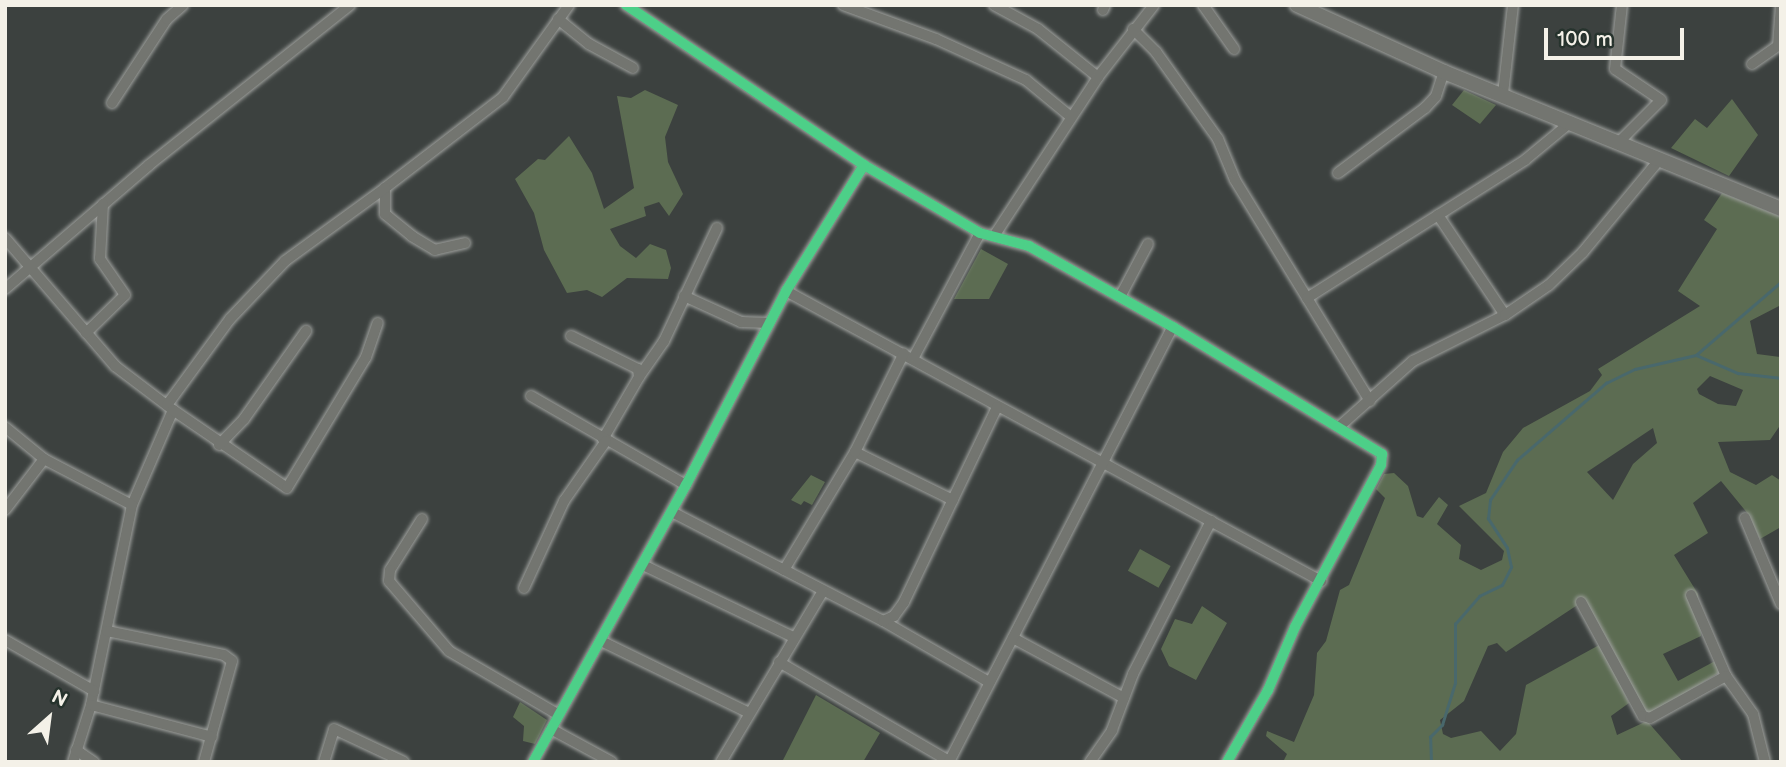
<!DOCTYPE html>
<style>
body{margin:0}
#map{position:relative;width:1786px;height:767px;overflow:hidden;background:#3c413f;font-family:"Balsamiq Sans",sans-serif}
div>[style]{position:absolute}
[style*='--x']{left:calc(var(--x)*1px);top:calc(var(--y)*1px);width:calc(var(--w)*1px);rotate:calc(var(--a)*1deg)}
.green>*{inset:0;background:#5c6c52;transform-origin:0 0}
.stream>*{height:2.5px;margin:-1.25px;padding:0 1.25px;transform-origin:1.25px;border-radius:1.25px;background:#49686c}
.roads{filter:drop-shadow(0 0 2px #9fa19e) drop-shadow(0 0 2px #9fa19e)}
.street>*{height:10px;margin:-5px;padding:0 5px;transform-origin:5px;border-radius:5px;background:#737570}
.secondary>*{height:14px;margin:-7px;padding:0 7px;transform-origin:7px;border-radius:7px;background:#737570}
.cycleway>*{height:10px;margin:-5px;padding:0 5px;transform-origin:5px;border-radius:5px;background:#4dcf88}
span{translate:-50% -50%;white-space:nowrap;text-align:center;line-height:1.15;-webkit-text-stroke:6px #26332d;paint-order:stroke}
.frame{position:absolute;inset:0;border:7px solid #f4f1e8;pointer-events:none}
.north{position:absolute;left:14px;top:683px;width:70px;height:70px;-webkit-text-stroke:5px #26332d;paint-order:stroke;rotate:28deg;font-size:19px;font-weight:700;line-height:28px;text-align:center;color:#f4f1e8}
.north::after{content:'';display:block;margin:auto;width:24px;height:32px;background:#f4f1e8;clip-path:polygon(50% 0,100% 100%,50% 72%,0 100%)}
.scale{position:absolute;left:1544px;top:28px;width:140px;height:32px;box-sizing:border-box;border:4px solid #f4f1e8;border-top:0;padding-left:9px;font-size:21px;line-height:24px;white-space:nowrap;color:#f4f1e8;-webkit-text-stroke:5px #26332d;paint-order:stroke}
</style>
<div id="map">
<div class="green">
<div style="clip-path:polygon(645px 90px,678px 105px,665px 137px,668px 162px,683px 194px,669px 216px,659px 202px,644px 207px,646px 216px,610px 229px,620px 246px,636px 258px,650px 244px,666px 250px,671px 268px,668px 279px,627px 278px,602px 297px,587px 290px,567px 293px,544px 250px,534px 213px,515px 179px,538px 159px,545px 160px,569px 136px,592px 173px,604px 209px,634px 188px,617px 96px,631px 98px)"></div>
<div style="clip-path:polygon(1464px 90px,1496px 105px,1480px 124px,1452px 105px)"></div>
<div style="clip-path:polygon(1732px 99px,1758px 135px,1729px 176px,1671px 148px,1695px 119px,1707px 128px)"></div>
<div style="clip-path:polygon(evenodd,1722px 193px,1781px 217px,1781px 305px,1750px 321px,1757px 354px,1781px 357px,1781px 424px,1770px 440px,1718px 442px,1730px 472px,1756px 485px,1772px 475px,1781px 481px,1781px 527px,1760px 539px,1748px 514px,1721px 481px,1693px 503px,1708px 533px,1674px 555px,1698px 594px,1701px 636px,1663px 654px,1678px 681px,1715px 661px,1720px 672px,1651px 714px,1644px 712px,1585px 600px,1506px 652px,1497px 643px,1488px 646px,1464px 701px,1440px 720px,1443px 734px,1451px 738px,1481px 731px,1500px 751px,1516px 734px,1526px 685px,1601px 644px,1629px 703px,1611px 716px,1617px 735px,1647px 721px,1683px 762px,1283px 762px,1287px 754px,1266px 736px,1267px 731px,1294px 742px,1314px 695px,1317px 653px,1326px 641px,1340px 590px,1349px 585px,1385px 498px,1376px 489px,1384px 474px,1394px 473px,1408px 486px,1417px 516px,1423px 518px,1439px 497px,1448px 505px,1437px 524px,1461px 545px,1459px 559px,1481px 570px,1502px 560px,1504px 551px,1459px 506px,1486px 493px,1503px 452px,1523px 428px,1590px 391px,1602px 375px,1598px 369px,1700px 306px,1678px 291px,1717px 229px,1704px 220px,1722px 193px,1710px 376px,1743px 390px,1736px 406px,1718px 404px,1699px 394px,1697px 389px,1710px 376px,1722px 193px,1653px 428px,1657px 443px,1633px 464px,1613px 500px,1587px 472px,1653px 428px)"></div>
<div style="clip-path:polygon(981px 249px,1008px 264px,989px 299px,954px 299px)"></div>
<div style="clip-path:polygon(811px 475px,825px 482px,812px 505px,804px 501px,801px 505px,791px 500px)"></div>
<div style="left:1140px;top:549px;width:35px;height:25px;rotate:29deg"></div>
<div style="clip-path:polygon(1202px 606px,1227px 623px,1196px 680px,1169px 666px,1161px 649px,1175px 619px,1192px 624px)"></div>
<div style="clip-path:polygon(816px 695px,880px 733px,863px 762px,782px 762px)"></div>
<div style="clip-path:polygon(520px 702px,547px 720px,535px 744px,523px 741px,524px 726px,513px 717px)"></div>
</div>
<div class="stream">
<div style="--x:1696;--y:355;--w:112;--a:-40.7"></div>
<div style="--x:1431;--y:762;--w:25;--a:-92"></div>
<div style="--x:1430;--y:737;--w:17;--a:-45"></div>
<div style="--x:1442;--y:725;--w:44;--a:-72.8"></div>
<div style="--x:1455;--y:683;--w:59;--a:-90"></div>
<div style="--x:1455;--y:624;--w:37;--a:-49"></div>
<div style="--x:1479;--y:596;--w:25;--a:-26"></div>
<div style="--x:1502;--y:585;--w:20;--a:-63"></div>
<div style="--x:1511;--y:567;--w:19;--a:-102"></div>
<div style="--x:1507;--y:548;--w:35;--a:-123"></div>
<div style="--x:1488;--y:519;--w:19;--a:-84"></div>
<div style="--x:1490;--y:500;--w:48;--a:-56"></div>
<div style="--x:1517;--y:460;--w:118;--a:-40.9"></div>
<div style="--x:1606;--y:383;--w:32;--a:-26"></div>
<div style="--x:1635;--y:369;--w:63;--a:-12.9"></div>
<div style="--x:1696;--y:355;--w:46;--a:23.2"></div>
<div style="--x:1738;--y:373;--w:43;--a:6.6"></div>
</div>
<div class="roads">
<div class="street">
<div style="--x:843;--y:5;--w:99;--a:20.1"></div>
<div style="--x:936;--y:39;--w:99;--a:24.5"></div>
<div style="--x:1026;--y:80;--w:58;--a:39.4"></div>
<div style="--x:994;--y:5;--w:50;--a:28.6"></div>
<div style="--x:1038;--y:29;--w:77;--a:38.7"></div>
<div style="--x:1203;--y:5;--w:54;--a:54.8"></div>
<div style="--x:1103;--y:10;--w:5;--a:-68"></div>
<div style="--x:558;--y:19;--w:40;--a:39"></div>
<div style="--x:589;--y:44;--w:50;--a:28.6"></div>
<div style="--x:1133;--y:29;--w:33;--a:45"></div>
<div style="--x:1156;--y:52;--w:107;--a:54.5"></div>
<div style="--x:1218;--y:139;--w:44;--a:67.5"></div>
<div style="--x:1235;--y:180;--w:259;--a:58.6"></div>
<div style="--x:1752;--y:64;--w:32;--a:-35"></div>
<div style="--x:1778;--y:46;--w:41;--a:-85.8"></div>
<div style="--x:1503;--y:94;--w:90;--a:-83.6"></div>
<div style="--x:112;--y:103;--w:100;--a:-56.8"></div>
<div style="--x:167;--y:19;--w:21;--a:-41"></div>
<div style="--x:1619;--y:142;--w:59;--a:-45"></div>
<div style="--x:1661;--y:100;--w:55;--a:-146"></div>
<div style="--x:1615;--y:69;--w:64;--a:-83.8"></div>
<div style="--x:864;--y:165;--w:134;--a:30.4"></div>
<div style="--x:980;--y:233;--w:51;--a:14.9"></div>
<div style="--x:1029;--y:246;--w:165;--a:29.4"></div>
<div style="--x:1173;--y:327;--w:245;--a:31.3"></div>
<div style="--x:1382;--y:454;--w:11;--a:95"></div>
<div style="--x:1381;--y:465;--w:183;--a:118"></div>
<div style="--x:1295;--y:627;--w:69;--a:113.2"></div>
<div style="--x:1268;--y:690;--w:83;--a:119.7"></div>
<div style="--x:1338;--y:173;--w:109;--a:-36.8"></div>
<div style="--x:1425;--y:108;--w:16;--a:-47"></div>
<div style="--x:1436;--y:96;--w:25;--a:-72"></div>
<div style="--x:1438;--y:215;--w:120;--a:56.2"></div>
<div style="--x:996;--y:233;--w:186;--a:-56.8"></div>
<div style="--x:1098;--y:77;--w:91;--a:-52.1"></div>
<div style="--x:5;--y:238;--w:169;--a:49.3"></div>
<div style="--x:115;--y:366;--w:73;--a:37.2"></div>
<div style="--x:173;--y:410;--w:103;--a:113.3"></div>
<div style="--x:132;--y:505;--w:204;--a:101.6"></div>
<div style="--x:91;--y:705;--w:60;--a:107.5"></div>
<div style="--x:465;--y:243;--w:31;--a:167"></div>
<div style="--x:435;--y:250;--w:27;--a:-149"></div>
<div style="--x:412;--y:236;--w:35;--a:-141"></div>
<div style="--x:385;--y:214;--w:26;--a:-90"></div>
<div style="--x:385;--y:188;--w:149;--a:-37.6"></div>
<div style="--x:503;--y:97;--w:113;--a:-54.3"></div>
<div style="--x:5;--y:289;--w:190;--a:-40.7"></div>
<div style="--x:149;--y:165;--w:257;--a:-38.5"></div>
<div style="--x:786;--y:291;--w:609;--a:28.46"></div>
<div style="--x:684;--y:296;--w:63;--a:24.5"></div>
<div style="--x:741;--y:322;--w:28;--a:2"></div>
<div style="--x:1120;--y:297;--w:60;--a:-62.2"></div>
<div style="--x:1307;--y:298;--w:258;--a:-32.3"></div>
<div style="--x:1525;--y:160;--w:60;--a:-39.6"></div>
<div style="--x:86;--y:333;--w:54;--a:-44.3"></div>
<div style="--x:125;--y:295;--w:44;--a:-124.8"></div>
<div style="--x:100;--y:259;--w:55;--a:-86.9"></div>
<div style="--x:571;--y:336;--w:75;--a:26.2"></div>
<div style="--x:638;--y:369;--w:8;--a:83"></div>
<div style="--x:639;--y:377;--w:72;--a:120.1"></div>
<div style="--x:914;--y:357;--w:140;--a:-62"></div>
<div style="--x:639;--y:377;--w:44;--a:-55.2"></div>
<div style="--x:664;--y:341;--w:125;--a:-64.9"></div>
<div style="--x:531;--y:396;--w:179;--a:29.9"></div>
<div style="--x:167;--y:405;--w:107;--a:-53.8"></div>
<div style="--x:230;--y:319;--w:80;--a:-46.5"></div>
<div style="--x:285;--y:261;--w:124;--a:-36.1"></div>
<div style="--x:173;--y:410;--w:138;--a:34.4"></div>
<div style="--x:287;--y:488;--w:153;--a:-58.9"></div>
<div style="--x:366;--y:357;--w:36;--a:-71"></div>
<div style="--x:1340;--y:426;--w:98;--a:-41.7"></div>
<div style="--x:1413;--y:361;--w:103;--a:-26.6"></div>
<div style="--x:1505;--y:315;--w:53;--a:-34.3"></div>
<div style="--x:1549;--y:285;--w:47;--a:-44.1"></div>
<div style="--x:1583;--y:252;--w:121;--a:-50.4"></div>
<div style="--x:5;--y:427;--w:50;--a:39.4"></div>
<div style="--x:44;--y:459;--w:99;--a:27.6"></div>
<div style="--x:219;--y:445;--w:36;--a:-46"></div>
<div style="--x:244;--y:419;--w:108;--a:-54.8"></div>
<div style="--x:855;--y:452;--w:109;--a:26.1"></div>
<div style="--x:5;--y:510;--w:64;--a:-52.6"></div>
<div style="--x:672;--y:512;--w:237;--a:27.3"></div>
<div style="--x:883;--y:621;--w:122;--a:29.9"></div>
<div style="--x:1745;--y:518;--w:93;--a:67.3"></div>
<div style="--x:422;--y:519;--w:60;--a:122.1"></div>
<div style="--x:390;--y:570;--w:11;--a:95"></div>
<div style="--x:389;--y:581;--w:92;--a:49.4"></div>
<div style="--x:449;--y:651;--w:127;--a:30.2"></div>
<div style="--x:643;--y:565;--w:166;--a:25.6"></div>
<div style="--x:784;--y:570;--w:138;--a:-59"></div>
<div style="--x:855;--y:452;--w:110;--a:-63.7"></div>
<div style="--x:524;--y:588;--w:96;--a:-65.3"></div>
<div style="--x:564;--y:501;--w:73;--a:-55"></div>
<div style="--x:1691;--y:595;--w:88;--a:66.6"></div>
<div style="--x:1726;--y:676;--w:47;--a:54.6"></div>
<div style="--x:1753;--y:714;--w:49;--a:76"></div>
<div style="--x:1581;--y:602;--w:130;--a:61.5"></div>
<div style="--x:1643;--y:716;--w:7;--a:16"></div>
<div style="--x:1650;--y:718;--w:87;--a:-28.9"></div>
<div style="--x:883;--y:621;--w:12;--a:-24"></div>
<div style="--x:894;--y:616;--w:17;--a:-54"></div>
<div style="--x:904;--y:602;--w:216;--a:-64.5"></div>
<div style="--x:107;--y:631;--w:119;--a:11.6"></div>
<div style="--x:224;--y:655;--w:10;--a:37"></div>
<div style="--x:232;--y:661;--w:105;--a:105.5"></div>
<div style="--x:1013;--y:638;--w:126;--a:28.4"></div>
<div style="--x:5;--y:640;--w:103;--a:29.8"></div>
<div style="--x:601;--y:641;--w:162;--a:25.9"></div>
<div style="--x:779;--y:662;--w:197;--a:30.2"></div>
<div style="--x:91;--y:705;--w:125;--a:14.8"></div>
<div style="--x:551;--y:729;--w:69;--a:28.4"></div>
<div style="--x:76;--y:750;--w:22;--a:34"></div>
<div style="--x:324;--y:762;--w:34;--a:-73"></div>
<div style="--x:334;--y:729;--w:77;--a:25.2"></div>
<div style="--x:533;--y:762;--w:316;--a:-61.1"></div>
<div style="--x:686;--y:485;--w:218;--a:-62.7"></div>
<div style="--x:786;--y:291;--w:148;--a:-58.2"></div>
<div style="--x:864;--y:165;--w:287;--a:-146.1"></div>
<div style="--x:721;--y:762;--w:199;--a:-59.2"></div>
<div style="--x:949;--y:762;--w:489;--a:-62.8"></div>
<div style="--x:1090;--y:762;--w:39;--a:-55"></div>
<div style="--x:1112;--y:730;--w:60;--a:-69.4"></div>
<div style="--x:1133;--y:674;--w:172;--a:-63"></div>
</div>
<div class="secondary">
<div style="--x:1297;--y:5;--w:162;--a:24.5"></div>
<div style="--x:1444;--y:72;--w:364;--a:22.1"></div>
</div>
</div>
<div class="cycleway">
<div style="--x:864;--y:165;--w:134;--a:30.4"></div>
<div style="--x:980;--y:233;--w:51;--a:14.9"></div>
<div style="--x:1029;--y:246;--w:165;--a:29.4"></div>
<div style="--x:1173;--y:327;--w:245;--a:31.3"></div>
<div style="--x:1382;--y:454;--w:11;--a:95"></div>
<div style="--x:1381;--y:465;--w:183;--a:118"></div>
<div style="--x:1295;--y:627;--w:69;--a:113.2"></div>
<div style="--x:1268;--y:690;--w:83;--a:119.7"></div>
<div style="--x:533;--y:762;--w:316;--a:-61.1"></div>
<div style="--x:686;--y:485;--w:218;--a:-62.7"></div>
<div style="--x:786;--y:291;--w:148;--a:-58.2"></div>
<div style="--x:864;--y:165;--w:287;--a:-146.1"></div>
</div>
<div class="frame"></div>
<div class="north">N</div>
<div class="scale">100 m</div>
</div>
